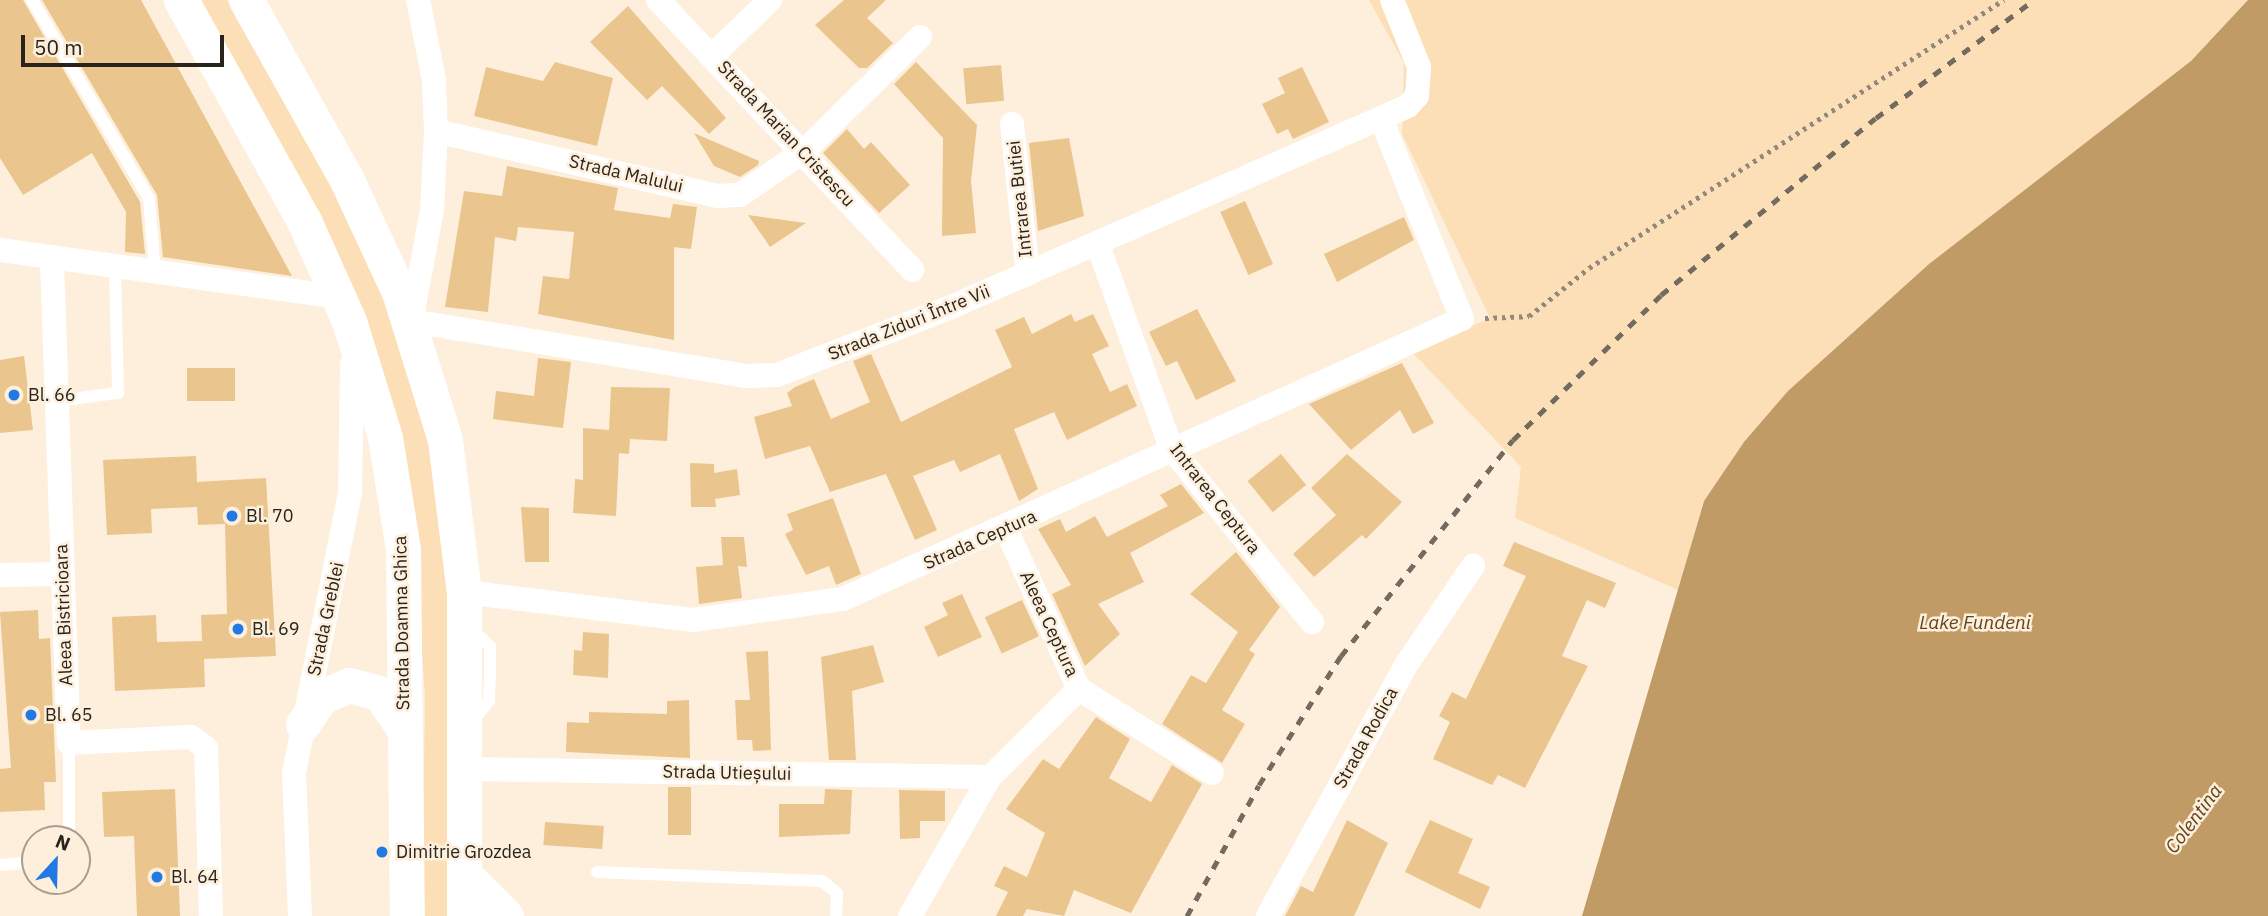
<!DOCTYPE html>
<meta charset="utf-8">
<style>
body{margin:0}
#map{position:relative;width:2268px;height:916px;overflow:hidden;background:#fdefdc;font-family:"IBM Plex Sans",sans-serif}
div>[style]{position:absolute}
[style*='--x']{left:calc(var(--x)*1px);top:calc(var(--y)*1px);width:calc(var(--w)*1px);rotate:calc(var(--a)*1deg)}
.green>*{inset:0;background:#fcdfb7}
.water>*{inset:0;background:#c09b65}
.building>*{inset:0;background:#ebc58e;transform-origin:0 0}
.path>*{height:4.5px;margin-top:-2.25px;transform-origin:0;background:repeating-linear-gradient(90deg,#92897c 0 3.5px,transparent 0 8.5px)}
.lane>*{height:12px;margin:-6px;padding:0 6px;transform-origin:6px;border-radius:6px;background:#fff}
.street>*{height:24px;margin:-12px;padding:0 12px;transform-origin:12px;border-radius:12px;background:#fff}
.secondary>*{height:35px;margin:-17.5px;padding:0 17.5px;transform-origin:17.5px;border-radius:17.5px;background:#fff}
.rail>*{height:5px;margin-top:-2.5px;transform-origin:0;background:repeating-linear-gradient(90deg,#736b5f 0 9px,transparent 0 18px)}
.dots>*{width:19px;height:19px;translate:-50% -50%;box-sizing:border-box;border:4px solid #fdefdc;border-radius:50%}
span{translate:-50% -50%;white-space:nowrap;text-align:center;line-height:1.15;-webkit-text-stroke:5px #fdefdc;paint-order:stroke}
.street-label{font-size:18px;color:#28231c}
.poi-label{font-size:18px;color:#28231c}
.left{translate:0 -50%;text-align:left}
.water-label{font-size:19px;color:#5f451b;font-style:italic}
.north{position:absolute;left:21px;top:825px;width:70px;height:70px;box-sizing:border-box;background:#fdefdc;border:2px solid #a89d8f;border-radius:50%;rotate:22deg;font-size:19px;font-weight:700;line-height:28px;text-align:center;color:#28231c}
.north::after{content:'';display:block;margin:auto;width:24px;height:32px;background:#2179e3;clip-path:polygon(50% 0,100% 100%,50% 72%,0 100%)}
.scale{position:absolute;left:21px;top:35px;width:203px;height:32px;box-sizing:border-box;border:4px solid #28231c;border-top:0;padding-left:9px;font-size:21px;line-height:24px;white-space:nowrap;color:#28231c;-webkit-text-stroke:5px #fdefdc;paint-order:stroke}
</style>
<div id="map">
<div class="green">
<div style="clip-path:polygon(198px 0,227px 0,329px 183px,384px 299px,431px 446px,447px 595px,447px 916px,422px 916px,425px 696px,411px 498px)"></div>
<div style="clip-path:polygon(1369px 0,2248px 0,2191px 61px,1929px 264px,1788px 391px,1703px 502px,1678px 590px,1515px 518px,1521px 467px,1413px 353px,1490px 318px,1402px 134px,1404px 63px)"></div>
</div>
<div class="water">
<div style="clip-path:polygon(2248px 0,2268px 0,2268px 916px,1582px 916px,1704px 501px,1744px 442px,1788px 391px,1929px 264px,2191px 61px)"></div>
</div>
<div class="building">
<div style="clip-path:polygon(0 0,23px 0,140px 202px,145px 254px,125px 252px,126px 212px,92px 153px,23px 195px,0 158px)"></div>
<div style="clip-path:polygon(42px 0,141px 0,292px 276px,163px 257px,157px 195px)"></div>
<div style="clip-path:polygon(844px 0,886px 0,867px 18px,893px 43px,867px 68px,859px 68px,815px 25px)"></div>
<div style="clip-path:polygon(628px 6px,726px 118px,709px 134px,662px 86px,647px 100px,590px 42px)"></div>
<div style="clip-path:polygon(555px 62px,613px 78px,597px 146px,474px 116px,486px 67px,543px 81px)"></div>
<div style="clip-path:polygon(916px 62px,977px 125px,971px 181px,976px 233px,942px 236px,943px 138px,894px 84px)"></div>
<div style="left:1001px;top:65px;width:36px;height:38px;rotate:85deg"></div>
<div style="clip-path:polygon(1302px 67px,1329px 122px,1293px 139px,1288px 129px,1277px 134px,1262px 104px,1285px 93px,1278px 78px)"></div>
<div style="clip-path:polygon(847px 129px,864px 149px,871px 142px,910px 185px,879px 213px,823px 153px)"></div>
<div style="clip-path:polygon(694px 133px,759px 161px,758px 165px,740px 177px,714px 166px)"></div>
<div style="clip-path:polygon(1069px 138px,1084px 216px,1038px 231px,1029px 143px)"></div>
<div style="clip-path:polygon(507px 166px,618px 188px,614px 210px,670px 218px,673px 204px,697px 207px,691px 249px,674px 247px,674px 340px,538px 314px,543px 276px,569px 279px,574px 232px,518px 227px,516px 241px,495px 237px,488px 312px,445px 307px,464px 191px,502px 196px)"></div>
<div style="left:1245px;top:201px;width:69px;height:27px;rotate:66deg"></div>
<div style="clip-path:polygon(748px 215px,806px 223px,770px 247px)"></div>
<div style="clip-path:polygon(1404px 217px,1414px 240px,1337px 282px,1324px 254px)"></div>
<div style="clip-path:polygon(1197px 309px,1236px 381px,1196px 400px,1177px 361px,1166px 366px,1149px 332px)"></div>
<div style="clip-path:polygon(1071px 314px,1075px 322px,1093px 314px,1109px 346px,1092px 354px,1110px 392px,1127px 384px,1137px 406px,1067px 440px,1054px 412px,1014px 429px,1038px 489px,1019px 501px,1000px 454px,960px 472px,954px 460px,913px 476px,937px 530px,915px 540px,886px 474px,830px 492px,810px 446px,765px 459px,754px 417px,792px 406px,787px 393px,795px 387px,814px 379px,831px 419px,870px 402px,853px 361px,871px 354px,901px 422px,1012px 367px,995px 330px,1024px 317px,1032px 334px)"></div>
<div style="clip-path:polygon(24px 356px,33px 430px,0 433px,0 360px)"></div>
<div style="clip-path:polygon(538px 358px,571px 362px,563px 428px,493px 419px,496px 391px,534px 396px)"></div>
<div style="clip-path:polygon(1402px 363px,1434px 423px,1413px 434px,1400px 410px,1351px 450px,1309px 404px)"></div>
<div style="left:187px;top:368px;width:48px;height:33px"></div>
<div style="clip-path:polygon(611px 387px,670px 388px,667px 441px,630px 439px,629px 454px,619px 453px,616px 516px,573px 513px,575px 479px,583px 480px,583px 428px,609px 430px)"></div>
<div style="left:1281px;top:454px;width:40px;height:43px;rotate:51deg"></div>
<div style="clip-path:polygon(1347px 454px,1402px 502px,1366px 539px,1362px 535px,1314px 577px,1293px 554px,1336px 515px,1311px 488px)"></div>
<div style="clip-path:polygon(196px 456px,197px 482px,266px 478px,276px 656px,204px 659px,205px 687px,115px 691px,112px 617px,156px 615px,157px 642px,202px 641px,201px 615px,227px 614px,225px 524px,198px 525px,197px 507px,151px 509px,152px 533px,107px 535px,103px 460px)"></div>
<div style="clip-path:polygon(690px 463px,714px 464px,714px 473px,737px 469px,740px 495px,715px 499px,716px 507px,691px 507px)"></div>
<div style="clip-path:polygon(1181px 484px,1204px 513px,1130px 553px,1144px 582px,1098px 604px,1120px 634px,1085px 666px,1052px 594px,1071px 585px,1038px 529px,1060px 519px,1066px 532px,1095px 516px,1107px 537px,1168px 506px,1160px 495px)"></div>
<div style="clip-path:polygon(833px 498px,861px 574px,836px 585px,829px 566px,806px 575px,785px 534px,793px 530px,787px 514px)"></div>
<div style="clip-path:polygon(521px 507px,549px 508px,549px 562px,525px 562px)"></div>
<div style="clip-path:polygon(721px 537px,744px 537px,747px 567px,738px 566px,742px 598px,699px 604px,696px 567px,723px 565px)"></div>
<div style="clip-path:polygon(1514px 542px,1616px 583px,1605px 608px,1587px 600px,1562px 656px,1588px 666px,1525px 788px,1498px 775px,1492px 785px,1433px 759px,1450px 722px,1439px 716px,1452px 692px,1466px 699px,1526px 576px,1503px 566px)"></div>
<div style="clip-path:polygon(1236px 552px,1280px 607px,1249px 650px,1255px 654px,1222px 710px,1245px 724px,1222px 763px,1162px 724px,1191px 675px,1206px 683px,1238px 632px,1190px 594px)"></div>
<div style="clip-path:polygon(962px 594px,982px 637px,938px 657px,924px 627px,948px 615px,942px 603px)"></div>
<div style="left:1022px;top:600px;width:40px;height:41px;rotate:65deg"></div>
<div style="clip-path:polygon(38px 610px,39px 639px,50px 638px,56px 782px,44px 782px,45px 810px,0 812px,0 769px,11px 768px,0 612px)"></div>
<div style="clip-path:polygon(583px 632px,609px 634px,608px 678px,573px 675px,574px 650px,582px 651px)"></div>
<div style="clip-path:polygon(873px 645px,884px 682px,852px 691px,856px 760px,829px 760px,821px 657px)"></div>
<div style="clip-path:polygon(768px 651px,771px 750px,753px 751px,752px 740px,737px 740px,735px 700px,750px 700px,746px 652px)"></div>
<div style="clip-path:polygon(689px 700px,690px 758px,566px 752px,567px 722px,589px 723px,589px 712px,667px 714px,667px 701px)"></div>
<div style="clip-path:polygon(1096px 717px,1130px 739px,1109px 778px,1151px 802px,1172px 765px,1202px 784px,1131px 913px,1074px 890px,1064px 916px,1027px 909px,1023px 916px,996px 916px,1008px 892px,994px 886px,1004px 866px,1027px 877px,1045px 833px,1006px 809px,1043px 759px,1059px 769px)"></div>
<div style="left:668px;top:787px;width:23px;height:48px"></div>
<div style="clip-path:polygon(175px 789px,180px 916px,137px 916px,134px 836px,104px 837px,102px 792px)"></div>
<div style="clip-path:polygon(825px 789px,852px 790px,850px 834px,779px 837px,779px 804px,824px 804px)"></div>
<div style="clip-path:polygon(899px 790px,945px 791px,945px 821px,920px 821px,920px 838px,900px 839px)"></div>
<div style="clip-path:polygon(1347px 820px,1388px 843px,1354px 916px,1285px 916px,1301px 886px,1313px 892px)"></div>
<div style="clip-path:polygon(1430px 820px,1473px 839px,1458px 873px,1490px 887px,1480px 909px,1405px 872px)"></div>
<div style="left:545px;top:822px;width:59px;height:23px;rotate:4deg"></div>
</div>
<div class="path">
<div style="--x:1485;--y:318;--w:44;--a:-2.6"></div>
<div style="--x:1529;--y:316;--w:77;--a:-38.7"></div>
<div style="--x:1589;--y:268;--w:494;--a:-32.9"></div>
</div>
<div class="lane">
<div style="--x:32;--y:0;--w:231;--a:59.5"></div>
<div style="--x:149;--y:199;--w:73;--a:85.3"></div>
<div style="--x:57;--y:401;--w:62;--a:-7.5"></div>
<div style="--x:118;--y:393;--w:126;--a:-91.4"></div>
<div style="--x:471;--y:629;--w:25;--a:42"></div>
<div style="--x:490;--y:646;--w:26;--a:90"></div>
<div style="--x:490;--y:672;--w:29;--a:92"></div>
<div style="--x:489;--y:701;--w:27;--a:129"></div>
<div style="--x:69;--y:839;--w:96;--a:-90"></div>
<div style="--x:0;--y:865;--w:35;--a:-5"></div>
<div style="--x:597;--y:872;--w:225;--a:2.3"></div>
<div style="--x:822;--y:881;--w:19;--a:39"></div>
<div style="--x:837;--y:893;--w:23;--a:92"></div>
</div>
<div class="street">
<div style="--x:418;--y:0;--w:82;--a:78.7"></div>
<div style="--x:434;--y:80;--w:51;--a:87.8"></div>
<div style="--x:436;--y:131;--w:79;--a:92.9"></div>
<div style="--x:432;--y:210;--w:113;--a:100.7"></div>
<div style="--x:411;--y:321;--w:339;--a:9.3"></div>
<div style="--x:746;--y:376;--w:31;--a:-2"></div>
<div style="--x:777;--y:375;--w:185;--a:-21.3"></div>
<div style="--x:949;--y:308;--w:501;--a:-23.75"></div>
<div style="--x:1408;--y:106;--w:13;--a:-48"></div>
<div style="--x:1417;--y:96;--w:29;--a:-86"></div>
<div style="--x:1419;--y:67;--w:72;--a:-111.9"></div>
<div style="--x:658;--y:0;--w:371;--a:46.7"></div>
<div style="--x:712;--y:56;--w:81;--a:-44"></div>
<div style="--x:1012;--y:124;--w:151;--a:83.9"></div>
<div style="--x:436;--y:131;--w:289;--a:13"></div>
<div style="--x:718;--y:196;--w:22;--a:-3"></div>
<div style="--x:740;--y:195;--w:78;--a:-34.5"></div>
<div style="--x:804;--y:151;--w:163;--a:-44.5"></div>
<div style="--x:1098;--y:245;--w:216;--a:70.2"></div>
<div style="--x:1171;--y:448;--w:224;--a:51"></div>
<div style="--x:0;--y:250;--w:341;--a:7.9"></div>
<div style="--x:52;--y:262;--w:481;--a:88"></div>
<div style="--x:69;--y:743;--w:122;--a:-2.8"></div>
<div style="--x:191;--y:737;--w:19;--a:36"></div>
<div style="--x:206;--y:748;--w:168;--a:88.3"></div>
<div style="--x:1006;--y:529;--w:176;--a:65.5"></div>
<div style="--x:1079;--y:689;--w:157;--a:32.3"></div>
<div style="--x:0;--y:575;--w:62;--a:-0.9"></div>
<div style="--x:464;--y:592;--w:231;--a:7"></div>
<div style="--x:693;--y:620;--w:151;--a:-8"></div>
<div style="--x:843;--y:599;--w:679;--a:-24.34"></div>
<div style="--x:1462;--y:319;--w:216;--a:-112"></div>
<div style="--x:465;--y:769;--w:525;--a:0.87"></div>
<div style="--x:300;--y:916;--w:143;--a:-92.4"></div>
<div style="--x:294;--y:773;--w:285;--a:-78.7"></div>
<div style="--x:350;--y:494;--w:130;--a:-89.1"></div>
<div style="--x:910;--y:916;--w:160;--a:-60.1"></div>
<div style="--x:990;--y:777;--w:125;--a:-44.7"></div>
<div style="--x:1268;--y:916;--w:286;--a:-61.2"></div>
<div style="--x:1406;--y:665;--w:120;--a:-55.9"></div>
</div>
<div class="secondary">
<div style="--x:181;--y:0;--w:255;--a:60.9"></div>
<div style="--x:305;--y:223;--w:107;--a:65.8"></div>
<div style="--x:349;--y:321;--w:121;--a:72.8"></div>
<div style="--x:385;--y:437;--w:113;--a:80.9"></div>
<div style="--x:403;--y:549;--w:367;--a:89.4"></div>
<div style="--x:246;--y:0;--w:204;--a:60.7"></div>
<div style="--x:346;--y:178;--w:126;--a:65.1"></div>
<div style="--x:399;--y:292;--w:155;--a:72.7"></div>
<div style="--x:445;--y:440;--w:153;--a:82.9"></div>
<div style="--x:464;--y:592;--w:324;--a:90"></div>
<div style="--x:303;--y:724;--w:32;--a:-56"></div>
<div style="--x:321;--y:697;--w:30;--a:-23"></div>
<div style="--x:349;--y:685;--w:31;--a:15"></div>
<div style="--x:379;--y:693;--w:45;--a:54.9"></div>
<div style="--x:465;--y:875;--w:58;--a:45"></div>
</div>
<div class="rail">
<div style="--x:1187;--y:916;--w:149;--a:-61.2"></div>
<div style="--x:1259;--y:785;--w:153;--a:-57.6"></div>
<div style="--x:1341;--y:656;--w:276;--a:-51.5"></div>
<div style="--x:1513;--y:440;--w:207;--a:-44.4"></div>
<div style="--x:1661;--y:295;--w:278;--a:-39.5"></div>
<div style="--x:1876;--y:118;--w:197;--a:-36.8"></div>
</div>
<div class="dots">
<div style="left:14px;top:395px;background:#2179e3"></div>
<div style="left:232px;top:516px;background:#2179e3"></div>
<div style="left:238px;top:629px;background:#2179e3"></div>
<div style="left:31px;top:715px;background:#2179e3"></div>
<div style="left:382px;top:852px;background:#2179e3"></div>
<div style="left:157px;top:877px;background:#2179e3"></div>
</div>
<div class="street-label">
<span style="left:786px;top:134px;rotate:47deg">Strada Marian Cristescu</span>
<span style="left:626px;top:174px;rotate:13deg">Strada Malului</span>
<span style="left:1020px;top:199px;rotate:-96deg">Intrarea Butiei</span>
<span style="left:909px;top:323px;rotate:-22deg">Strada Ziduri Între Vii</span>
<span style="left:1215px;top:499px;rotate:52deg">Intrarea Ceptura</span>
<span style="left:980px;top:540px;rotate:-24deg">Strada Ceptura</span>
<span style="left:64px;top:615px;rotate:-92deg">Aleea Bistricioara</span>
<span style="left:326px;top:619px;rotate:-78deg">Strada Greblei</span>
<span style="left:402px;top:623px;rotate:-91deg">Strada Doamna Ghica</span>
<span style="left:1049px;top:624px;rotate:65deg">Aleea Ceptura</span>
<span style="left:1366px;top:738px;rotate:-61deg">Strada Rodica</span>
<span style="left:727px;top:773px;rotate:1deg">Strada Utieșului</span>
</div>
<div class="poi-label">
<span class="left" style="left:28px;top:395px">Bl. 66</span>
<span class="left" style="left:246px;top:516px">Bl. 70</span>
<span class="left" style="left:252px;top:629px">Bl. 69</span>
<span class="left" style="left:45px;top:715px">Bl. 65</span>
<span class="left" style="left:396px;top:852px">Dimitrie Grozdea</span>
<span class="left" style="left:171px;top:877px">Bl. 64</span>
</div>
<div class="water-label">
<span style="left:1975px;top:623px">Lake Fundeni</span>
<span style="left:2194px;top:819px;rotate:-53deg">Colentina</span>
</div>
<div class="north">N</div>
<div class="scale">50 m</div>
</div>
